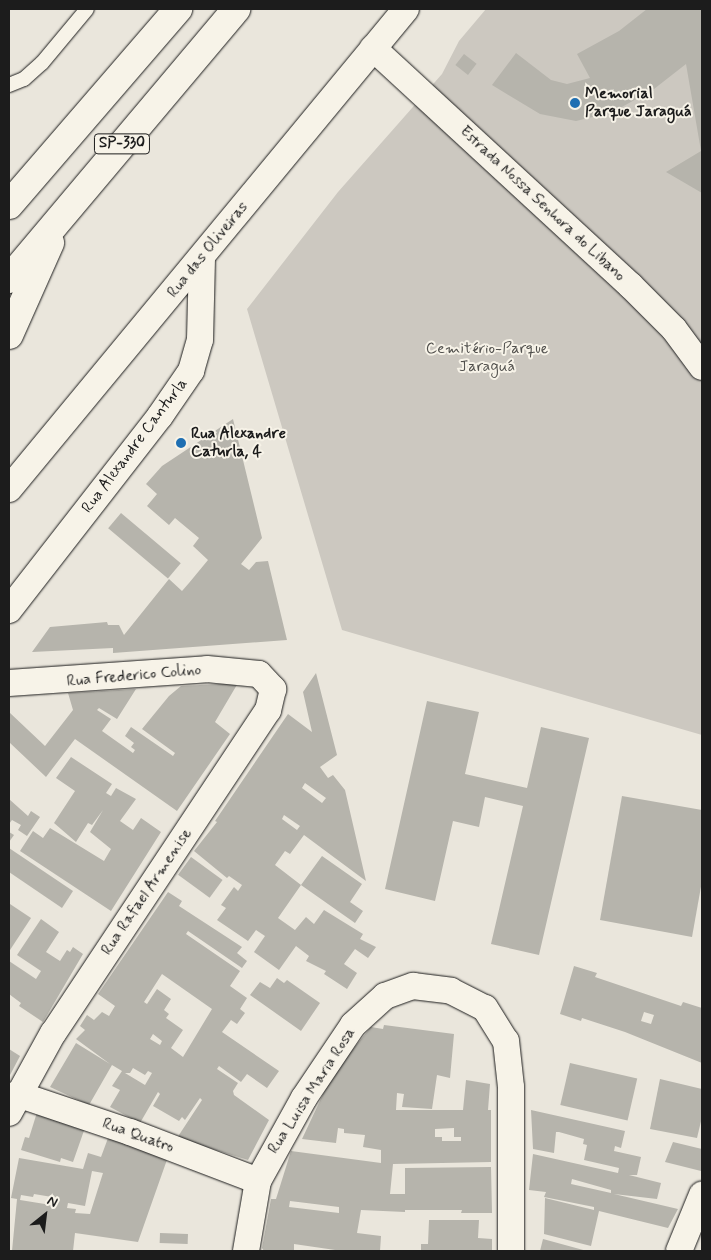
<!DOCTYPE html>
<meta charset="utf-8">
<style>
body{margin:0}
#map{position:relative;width:711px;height:1260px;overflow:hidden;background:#eae6dc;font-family:Mynerve,sans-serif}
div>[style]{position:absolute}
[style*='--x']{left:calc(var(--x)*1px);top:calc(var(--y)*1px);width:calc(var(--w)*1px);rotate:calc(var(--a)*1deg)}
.green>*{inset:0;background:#ccc8c0}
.building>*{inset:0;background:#b6b4ac;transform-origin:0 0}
.roads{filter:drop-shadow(0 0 1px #1c1c1c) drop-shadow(0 0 1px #1c1c1c)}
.lane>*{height:14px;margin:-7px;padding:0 7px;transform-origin:7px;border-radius:7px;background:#f7f3e8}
.street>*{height:26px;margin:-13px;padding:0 13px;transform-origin:13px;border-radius:13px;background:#f7f3e8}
.highway>*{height:28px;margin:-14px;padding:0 14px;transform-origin:14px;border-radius:14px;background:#f7f3e8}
.dots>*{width:14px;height:14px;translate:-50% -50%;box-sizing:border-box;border:2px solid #f7f3e8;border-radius:50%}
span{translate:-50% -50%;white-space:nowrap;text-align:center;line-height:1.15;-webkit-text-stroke:4px #f7f3e8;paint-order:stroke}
.shield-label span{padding:1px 4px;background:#f7f3e8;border:1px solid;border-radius:4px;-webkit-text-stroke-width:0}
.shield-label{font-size:15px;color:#1c1c1c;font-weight:700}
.poi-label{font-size:16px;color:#1c1c1c;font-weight:700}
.left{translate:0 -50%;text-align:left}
.street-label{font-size:16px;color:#1c1c1c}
.park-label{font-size:16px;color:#51504d}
.frame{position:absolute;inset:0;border:10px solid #1c1c1c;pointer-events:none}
.north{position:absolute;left:20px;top:1190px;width:50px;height:50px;-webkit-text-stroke:4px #f7f3e8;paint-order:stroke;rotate:29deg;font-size:14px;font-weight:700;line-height:20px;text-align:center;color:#1c1c1c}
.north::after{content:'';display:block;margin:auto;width:18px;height:22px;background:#1c1c1c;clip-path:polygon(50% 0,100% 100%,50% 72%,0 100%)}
</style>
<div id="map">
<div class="green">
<div style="clip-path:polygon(486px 9px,702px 9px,702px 735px,342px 630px,247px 309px,338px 192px,442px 74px,459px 41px)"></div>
</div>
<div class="building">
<div style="clip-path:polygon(647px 9px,702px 9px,702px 193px,666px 172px,701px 151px,686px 64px,654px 89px,613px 112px,576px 121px,540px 114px,492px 85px,516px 53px,551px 80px,567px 84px,590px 78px,577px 54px,619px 31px)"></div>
<div style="left:464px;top:54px;width:16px;height:14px;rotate:38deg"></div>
<div style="clip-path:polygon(233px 419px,262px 538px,241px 564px,249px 570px,256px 562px,268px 561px,287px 640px,113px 653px,113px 648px,32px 652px,50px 627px,107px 622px,108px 625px,119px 625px,124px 635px,169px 579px,182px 591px,189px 583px,208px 560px,193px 546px,199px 538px,175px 518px,169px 525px,147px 506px,157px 494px,146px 484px,162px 466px)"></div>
<div style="left:121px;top:513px;width:78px;height:20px;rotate:40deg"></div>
<div style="clip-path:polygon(evenodd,316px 673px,337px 755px,320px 767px,328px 778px,333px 775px,345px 790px,366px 881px,304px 835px,290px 854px,285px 851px,275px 865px,301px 885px,278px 918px,295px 930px,306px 917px,314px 924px,324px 910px,363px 934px,360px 939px,376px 947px,368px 958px,355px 949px,344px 964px,357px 973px,347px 989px,324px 974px,326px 971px,306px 961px,309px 956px,296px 946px,279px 970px,254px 952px,265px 936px,256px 930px,248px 941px,217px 920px,226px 908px,221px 905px,234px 887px,238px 891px,242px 885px,229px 876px,227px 878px,194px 851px,217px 822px,215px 821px,288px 714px,312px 732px,303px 692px,316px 673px,305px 783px,326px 798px,322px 803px,302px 788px,305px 783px,316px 673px,284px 815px,300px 826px,297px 830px,282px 819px,284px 815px)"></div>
<div style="clip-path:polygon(238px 683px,215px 722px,230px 734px,177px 811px,75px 739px,46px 777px,9px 742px,9px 712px,45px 746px,73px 710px,68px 693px,136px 689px,117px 719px,99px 708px,97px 710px,111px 719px,102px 731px,133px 753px,135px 750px,131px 747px,134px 743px,125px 736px,131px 727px,173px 756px,175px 753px,142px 729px,169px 696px,181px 686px)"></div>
<div style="clip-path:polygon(427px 701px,479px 712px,465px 774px,527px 788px,541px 727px,589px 738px,539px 955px,491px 944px,523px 806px,485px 797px,479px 827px,453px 821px,435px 901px,385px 889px)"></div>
<div style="clip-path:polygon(71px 757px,112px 784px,106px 793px,111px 796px,116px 788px,136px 799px,120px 821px,133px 830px,141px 818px,161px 832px,111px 911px,20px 851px,33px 831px,43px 838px,50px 828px,104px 861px,111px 849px,90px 832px,103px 810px,92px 825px,88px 823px,76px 842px,54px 823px,75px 791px,56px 778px)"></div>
<div style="clip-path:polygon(622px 796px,702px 810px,702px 881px,692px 937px,600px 920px)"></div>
<div style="clip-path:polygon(9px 799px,28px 816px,31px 811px,40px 817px,27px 836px,18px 830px,21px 825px,12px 820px,9px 824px)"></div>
<div style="clip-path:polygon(9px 832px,14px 835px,9px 842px)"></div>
<div style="clip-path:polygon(9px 848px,73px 891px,62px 908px,9px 872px)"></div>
<div style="clip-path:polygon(322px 856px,362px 884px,350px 902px,363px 911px,355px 923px,301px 885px)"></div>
<div style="left:191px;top:857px;width:39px;height:22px;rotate:36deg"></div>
<div style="clip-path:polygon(evenodd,168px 892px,182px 901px,179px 906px,242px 947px,237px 953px,247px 961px,242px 968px,188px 931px,186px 934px,240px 971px,230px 986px,247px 998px,240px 1009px,245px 1013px,237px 1024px,231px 1020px,222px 1032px,279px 1071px,267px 1088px,247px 1074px,241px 1082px,219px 1066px,217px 1069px,238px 1083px,233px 1091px,234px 1095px,269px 1120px,248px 1160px,177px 1138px,202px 1100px,200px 1098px,185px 1120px,182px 1117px,179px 1121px,153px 1106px,160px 1094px,158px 1092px,140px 1123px,110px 1107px,120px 1090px,112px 1086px,122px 1071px,112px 1065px,89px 1105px,50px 1087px,76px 1043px,110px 1064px,76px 1039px,85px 1030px,80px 1026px,87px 1015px,94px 1020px,102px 1012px,109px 1016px,115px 1006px,98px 994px,168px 892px,162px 974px,212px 1009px,183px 1057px,171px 1048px,183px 1030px,166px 1018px,169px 1014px,164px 1010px,171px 999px,157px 989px,147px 1004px,144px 1002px,162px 974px,168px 892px,153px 1034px,162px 1041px,160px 1045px,150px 1039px,153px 1034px,168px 892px,133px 1068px,145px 1075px,148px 1071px,152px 1073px,145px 1085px,125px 1073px,130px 1073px,133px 1068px)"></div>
<div style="clip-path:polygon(10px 904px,31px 918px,10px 950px,9px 949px)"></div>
<div style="clip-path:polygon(41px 919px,59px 932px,46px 952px,60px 961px,67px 950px,70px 952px,73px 947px,83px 954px,43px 1022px,19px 1006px,21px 1003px,9px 994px,9px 961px,36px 979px,41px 971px,17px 955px)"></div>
<div style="clip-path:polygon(evenodd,574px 966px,597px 973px,595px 977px,681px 1006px,683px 1002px,702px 1008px,702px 1063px,625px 1032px,582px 1018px,581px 1021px,560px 1014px,574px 966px,644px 1012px,654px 1015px,651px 1024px,641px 1021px,644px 1012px)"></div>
<div style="clip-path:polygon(277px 978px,284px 983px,287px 980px,320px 1003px,301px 1031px,250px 995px,260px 982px,270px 988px)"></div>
<div style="clip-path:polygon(evenodd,384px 1025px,454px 1034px,450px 1078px,437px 1075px,432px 1109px,402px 1107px,404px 1094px,397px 1093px,396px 1110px,463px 1110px,466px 1080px,490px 1084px,488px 1110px,491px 1110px,491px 1162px,393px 1164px,390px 1194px,405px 1194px,405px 1168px,491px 1167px,492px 1213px,461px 1213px,462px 1210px,405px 1210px,405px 1212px,361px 1210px,357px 1233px,381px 1236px,380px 1251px,342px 1251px,294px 1244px,294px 1251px,264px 1251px,262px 1248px,271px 1199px,276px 1199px,291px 1151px,381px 1163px,381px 1150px,363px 1147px,365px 1135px,344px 1133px,344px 1129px,338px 1128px,336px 1143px,302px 1139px,325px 1090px,344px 1060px,371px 1027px,383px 1029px,384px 1025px,454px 1128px,454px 1137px,461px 1137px,461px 1141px,442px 1141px,442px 1137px,435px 1137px,435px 1129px,454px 1128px,384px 1025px,290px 1201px,339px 1207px,339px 1213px,289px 1207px,290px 1201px)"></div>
<div style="clip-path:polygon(9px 1049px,20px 1056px,9px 1077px)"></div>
<div style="left:570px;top:1063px;width:69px;height:43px;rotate:13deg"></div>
<div style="clip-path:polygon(660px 1079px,702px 1089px,702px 1117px,697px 1138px,650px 1129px)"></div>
<div style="clip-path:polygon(39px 1106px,87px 1122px,73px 1162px,61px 1158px,60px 1162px,21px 1150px,25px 1137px,29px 1138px)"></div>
<div style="clip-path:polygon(evenodd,531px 1110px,625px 1131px,621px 1148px,615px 1146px,614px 1151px,641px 1157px,637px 1175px,629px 1175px,661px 1183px,657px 1199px,614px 1194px,678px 1209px,668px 1228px,599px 1211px,591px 1246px,544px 1234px,545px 1198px,594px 1210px,594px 1207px,544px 1197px,546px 1192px,529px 1190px,533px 1154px,618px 1173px,619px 1168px,584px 1160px,587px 1145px,583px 1144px,584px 1139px,559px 1132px,556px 1132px,554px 1153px,533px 1149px,531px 1110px,572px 1179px,611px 1190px,611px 1193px,571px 1184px,572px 1179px)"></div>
<div style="clip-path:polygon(evenodd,111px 1130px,169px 1154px,138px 1242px,75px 1233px,73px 1251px,12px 1251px,17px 1199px,11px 1198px,19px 1158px,83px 1169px,88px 1153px,101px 1157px,111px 1130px,92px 1171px,103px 1173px,90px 1214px,75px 1213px,76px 1209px,67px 1208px,68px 1203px,85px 1206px,92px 1171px,111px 1130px,34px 1194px,52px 1197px,51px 1205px,20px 1200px,21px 1195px,33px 1197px,34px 1194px)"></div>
<div style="clip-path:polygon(673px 1142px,702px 1149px,701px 1171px,665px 1162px)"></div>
<div style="clip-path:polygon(429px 1220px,479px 1220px,478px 1238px,492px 1239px,492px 1251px,421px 1251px,421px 1244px,428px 1244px)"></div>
<div style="left:160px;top:1233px;width:28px;height:10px;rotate:2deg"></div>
<div style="clip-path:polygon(543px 1239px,587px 1251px,540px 1251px)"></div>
</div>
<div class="roads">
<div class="lane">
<div style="--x:9;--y:85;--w:16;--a:-22"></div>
<div style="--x:24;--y:79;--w:24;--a:-42"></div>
<div style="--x:42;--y:63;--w:70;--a:-50.2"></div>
</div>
<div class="street">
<div style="--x:373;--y:48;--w:350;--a:42.7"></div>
<div style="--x:630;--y:285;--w:62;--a:45"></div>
<div style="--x:674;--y:329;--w:47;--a:53.6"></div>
<div style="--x:9;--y:489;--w:623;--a:-50.41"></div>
<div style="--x:9;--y:610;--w:246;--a:-52.1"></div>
<div style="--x:160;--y:416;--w:55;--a:-55.4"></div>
<div style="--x:191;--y:371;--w:32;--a:-74"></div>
<div style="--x:200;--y:340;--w:82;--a:-88.6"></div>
<div style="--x:9;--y:683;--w:198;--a:-4"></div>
<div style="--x:207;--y:669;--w:52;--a:5.5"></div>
<div style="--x:259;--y:674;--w:21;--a:47"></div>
<div style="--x:273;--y:689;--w:22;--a:103"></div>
<div style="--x:268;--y:710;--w:388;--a:123.6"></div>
<div style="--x:53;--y:1033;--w:91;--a:118.8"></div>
<div style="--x:17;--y:1094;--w:119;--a:18.6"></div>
<div style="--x:130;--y:1132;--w:137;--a:20.9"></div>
<div style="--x:246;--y:1251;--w:71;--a:-80.3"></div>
<div style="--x:258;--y:1181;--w:95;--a:-61"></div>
<div style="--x:304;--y:1098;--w:88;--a:-56.1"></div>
<div style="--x:353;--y:1025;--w:43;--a:-42.2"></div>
<div style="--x:385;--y:996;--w:30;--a:-20"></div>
<div style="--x:413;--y:986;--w:38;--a:7"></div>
<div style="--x:451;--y:991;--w:38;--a:27"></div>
<div style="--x:485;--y:1008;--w:39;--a:58"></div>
<div style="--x:506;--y:1041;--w:46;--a:83.8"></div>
<div style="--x:511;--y:1087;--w:164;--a:90"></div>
<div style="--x:679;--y:1251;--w:61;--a:-67.7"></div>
</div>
<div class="highway">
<div style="--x:9;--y:205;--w:259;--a:-49.2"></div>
<div style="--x:9;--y:279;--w:353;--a:-49.9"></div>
<div style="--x:9;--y:335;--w:101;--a:-66"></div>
</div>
</div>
<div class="dots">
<div style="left:575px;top:103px;background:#1f6fb2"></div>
<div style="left:181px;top:443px;background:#1f6fb2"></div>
</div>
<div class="shield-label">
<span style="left:122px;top:144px">SP-330</span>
</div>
<div class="poi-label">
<span class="left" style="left:585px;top:103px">Memorial<br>Parque Jaraguá</span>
<span class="left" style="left:191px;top:443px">Rua Alexandre<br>Caturla, 4</span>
</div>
<div class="street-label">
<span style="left:542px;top:204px;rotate:43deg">Estrada Nossa Senhora do Libano</span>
<span style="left:208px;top:250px;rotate:-51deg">Rua das Oliveiras</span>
<span style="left:135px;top:446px;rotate:-53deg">Rua Alexandre Canturla</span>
<span style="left:134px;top:676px;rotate:-5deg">Rua Frederico Colino</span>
<span style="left:147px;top:892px;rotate:-56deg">Rua Rafael Armenise</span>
<span style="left:312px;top:1091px;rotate:-57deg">Rua Luisa Maria Rosa</span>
<span style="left:138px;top:1136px;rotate:20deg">Rua Quatro</span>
</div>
<div class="park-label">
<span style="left:487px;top:358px">Cemitério-Parque<br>Jaraguá</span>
</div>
<div class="frame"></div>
<div class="north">N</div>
</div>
